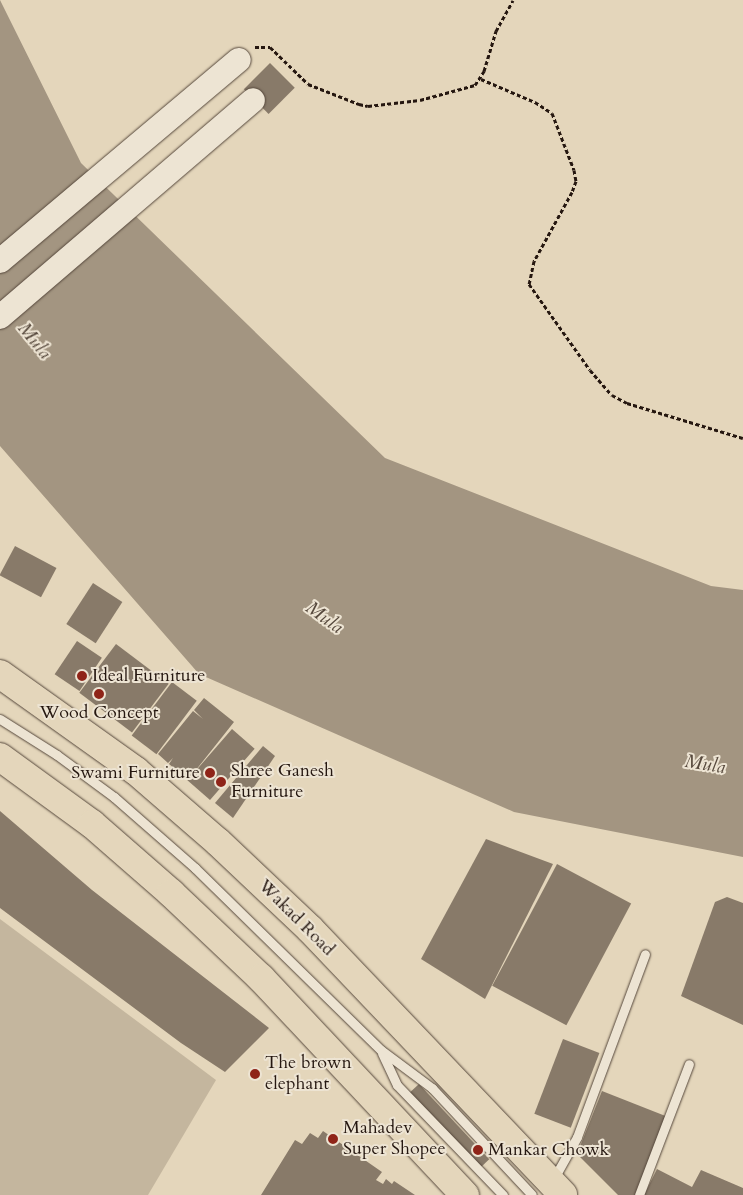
<!DOCTYPE html>
<style>
body{margin:0}
#map{position:relative;width:743px;height:1195px;overflow:hidden;background:#e4d6bb;font-family:Cardo,serif}
div>[style]{position:absolute}
[style*='--x']{left:calc(var(--x)*1px);top:calc(var(--y)*1px);width:calc(var(--w)*1px);rotate:calc(var(--a)*1deg)}
.green>*{inset:0;background:#c4b69e}
.water>*{inset:0;background:#a39581}
.building>*{inset:0;background:#887a69;transform-origin:0 0}
.path>*{height:3px;margin-top:-1.5px;transform-origin:0;background:repeating-linear-gradient(90deg,#251710 0 4px,transparent 0 6.5px)}
.roads{filter:drop-shadow(0 0 1px #55473b) drop-shadow(0 0 1px #55473b)}
.service>*{height:9px;margin:-4.5px;padding:0 4.5px;transform-origin:4.5px;border-radius:4.5px;background:#ede4d3}
.secondary>*{height:24px;margin:-12px;padding:0 12px;transform-origin:12px;border-radius:12px;background:#ede4d3}
.primary>*{height:28px;margin:-14px;padding:0 14px;transform-origin:14px;border-radius:14px;background:#e4d6bb}
.dots>*{width:14px;height:14px;translate:-50% -50%;box-sizing:border-box;border:2px solid #ede4d3;border-radius:50%}
span{translate:-50% -50%;white-space:nowrap;text-align:center;line-height:1.15;-webkit-text-stroke:4px #ede4d3;paint-order:stroke}
.poi-label{font-size:18px;color:#251710}
.left{translate:0 -50%;text-align:left}
.right{translate:-100% -50%;text-align:right}
.street-label{font-size:18px;color:#251710}
.water-label{font-size:19px;color:#57493d;font-style:italic}
</style>
<div id="map">
<div class="green">
<div style="clip-path:polygon(0 919px,216px 1080px,148px 1195px,0 1195px)"></div>
</div>
<div class="water">
<div style="clip-path:polygon(0 0,81px 163px,385px 458px,711px 586px,743px 590px,743px 857px,514px 812px,199px 674px,0 446px)"></div>
</div>
<div class="building">
<div style="left:270px;top:63px;width:35px;height:37px;rotate:45deg"></div>
<div style="left:15px;top:546px;width:47px;height:33px;rotate:28deg"></div>
<div style="left:93px;top:583px;width:35px;height:49px;rotate:33deg"></div>
<div style="left:77px;top:641px;width:30px;height:40px;rotate:34deg"></div>
<div style="left:116px;top:644px;width:66px;height:61px;rotate:37deg"></div>
<div style="left:172px;top:682px;width:31px;height:67px;rotate:37deg"></div>
<div style="clip-path:polygon(204px 698px,234px 722px,188px 780px,169px 764px,173px 758px,168px 763px,158px 754px,193px 711px,203px 719px,194px 710px)"></div>
<div style="left:232px;top:729px;width:30px;height:68px;rotate:41deg"></div>
<div style="clip-path:polygon(263px 746px,275px 756px,233px 818px,215px 803px)"></div>
<div style="clip-path:polygon(0 811px,92px 890px,269px 1028px,225px 1072px,181px 1043px,0 908px)"></div>
<div style="clip-path:polygon(486px 839px,553px 864px,485px 999px,421px 959px)"></div>
<div style="left:557px;top:864px;width:84px;height:138px;rotate:28deg"></div>
<div style="clip-path:polygon(727px 897px,743px 903px,743px 1025px,681px 996px,715px 902px)"></div>
<div style="left:563px;top:1039px;width:39px;height:80px;rotate:21deg"></div>
<div style="left:419px;top:1084px;width:103px;height:13px;rotate:47deg"></div>
<div style="clip-path:polygon(602px 1091px,668px 1117px,637px 1195px,618px 1195px,577px 1154px)"></div>
<div style="clip-path:polygon(323px 1131px,382px 1172px,376px 1180px,383px 1184px,386px 1179px,392px 1184px,394px 1181px,415px 1195px,261px 1195px,295px 1140px,302px 1144px,310px 1133px,318px 1138px)"></div>
<div style="clip-path:polygon(657px 1169px,692px 1187px,701px 1170px,743px 1188px,743px 1195px,644px 1195px)"></div>
</div>
<div class="path">
<div style="--x:255;--y:47;--w:15;--a:0"></div>
<div style="--x:270;--y:47;--w:53;--a:44.2"></div>
<div style="--x:308;--y:84;--w:55;--a:21.4"></div>
<div style="--x:359;--y:104;--w:9;--a:13"></div>
<div style="--x:368;--y:106;--w:52;--a:-6.6"></div>
<div style="--x:420;--y:100;--w:57;--a:-15.3"></div>
<div style="--x:475;--y:85;--w:17;--a:-57"></div>
<div style="--x:484;--y:71;--w:42;--a:-73.3"></div>
<div style="--x:496;--y:31;--w:35;--a:-61"></div>
<div style="--x:481;--y:79;--w:59;--a:23.1"></div>
<div style="--x:535;--y:102;--w:20;--a:33"></div>
<div style="--x:552;--y:113;--w:61;--a:68.9"></div>
<div style="--x:574;--y:170;--w:11;--a:80"></div>
<div style="--x:576;--y:181;--w:12;--a:110"></div>
<div style="--x:572;--y:192;--w:79;--a:118.8"></div>
<div style="--x:534;--y:261;--w:24;--a:102"></div>
<div style="--x:529;--y:284;--w:105;--a:54.7"></div>
<div style="--x:590;--y:370;--w:33;--a:49"></div>
<div style="--x:612;--y:395;--w:17;--a:28"></div>
<div style="--x:627;--y:403;--w:121;--a:16.8"></div>
</div>
<div class="roads">
<div class="service">
<div style="--x:0;--y:719;--w:67;--a:32.3"></div>
<div style="--x:57;--y:755;--w:71;--a:36.4"></div>
<div style="--x:114;--y:797;--w:108;--a:41.2"></div>
<div style="--x:195;--y:868;--w:260;--a:44.4"></div>
<div style="--x:381;--y:1050;--w:64;--a:36.7"></div>
<div style="--x:432;--y:1088;--w:146;--a:46.9"></div>
<div style="--x:382;--y:1053;--w:35;--a:65"></div>
<div style="--x:397;--y:1085;--w:153;--a:46.1"></div>
<div style="--x:553;--y:1180;--w:49;--a:-60.8"></div>
<div style="--x:577;--y:1137;--w:195;--a:-69.6"></div>
<div style="--x:639;--y:1195;--w:140;--a:-69.1"></div>
</div>
<div class="secondary">
<div style="--x:0;--y:261;--w:312;--a:-40.1"></div>
<div style="--x:0;--y:317;--w:333;--a:-40.6"></div>
</div>
<div class="primary">
<div style="--x:0;--y:674;--w:167;--a:35.5"></div>
<div style="--x:136;--y:771;--w:108;--a:40.9"></div>
<div style="--x:218;--y:842;--w:127;--a:43.4"></div>
<div style="--x:310;--y:929;--w:367;--a:46.4"></div>
<div style="--x:0;--y:757;--w:114;--a:36.1"></div>
<div style="--x:92;--y:824;--w:105;--a:41.1"></div>
<div style="--x:171;--y:893;--w:124;--a:43.4"></div>
<div style="--x:261;--y:978;--w:298;--a:46.8"></div>
</div>
</div>
<div class="dots">
<div style="left:82px;top:676px;background:#8f2418"></div>
<div style="left:99px;top:694px;background:#8f2418"></div>
<div style="left:210px;top:773px;background:#8f2418"></div>
<div style="left:221px;top:782px;background:#8f2418"></div>
<div style="left:255px;top:1074px;background:#8f2418"></div>
<div style="left:333px;top:1139px;background:#8f2418"></div>
<div style="left:478px;top:1150px;background:#8f2418"></div>
</div>
<div class="poi-label">
<span class="left" style="left:92px;top:676px">Ideal Furniture</span>
<span style="left:99px;top:713px">Wood Concept</span>
<span class="left" style="left:231px;top:782px">Shree Ganesh<br>Furniture</span>
<span class="right" style="left:200px;top:773px">Swami Furniture</span>
<span class="left" style="left:265px;top:1074px">The brown<br>elephant</span>
<span class="left" style="left:343px;top:1139px">Mahadev<br>Super Shopee</span>
<span class="left" style="left:488px;top:1150px">Mankar Chowk</span>
</div>
<div class="street-label">
<span style="left:296px;top:918px;rotate:45deg">Wakad Road</span>
</div>
<div class="water-label">
<span style="left:34px;top:341px;rotate:51deg">Mula</span>
<span style="left:324px;top:618px;rotate:36deg">Mula</span>
<span style="left:705px;top:765px;rotate:9deg">Mula</span>
</div>
</div>
